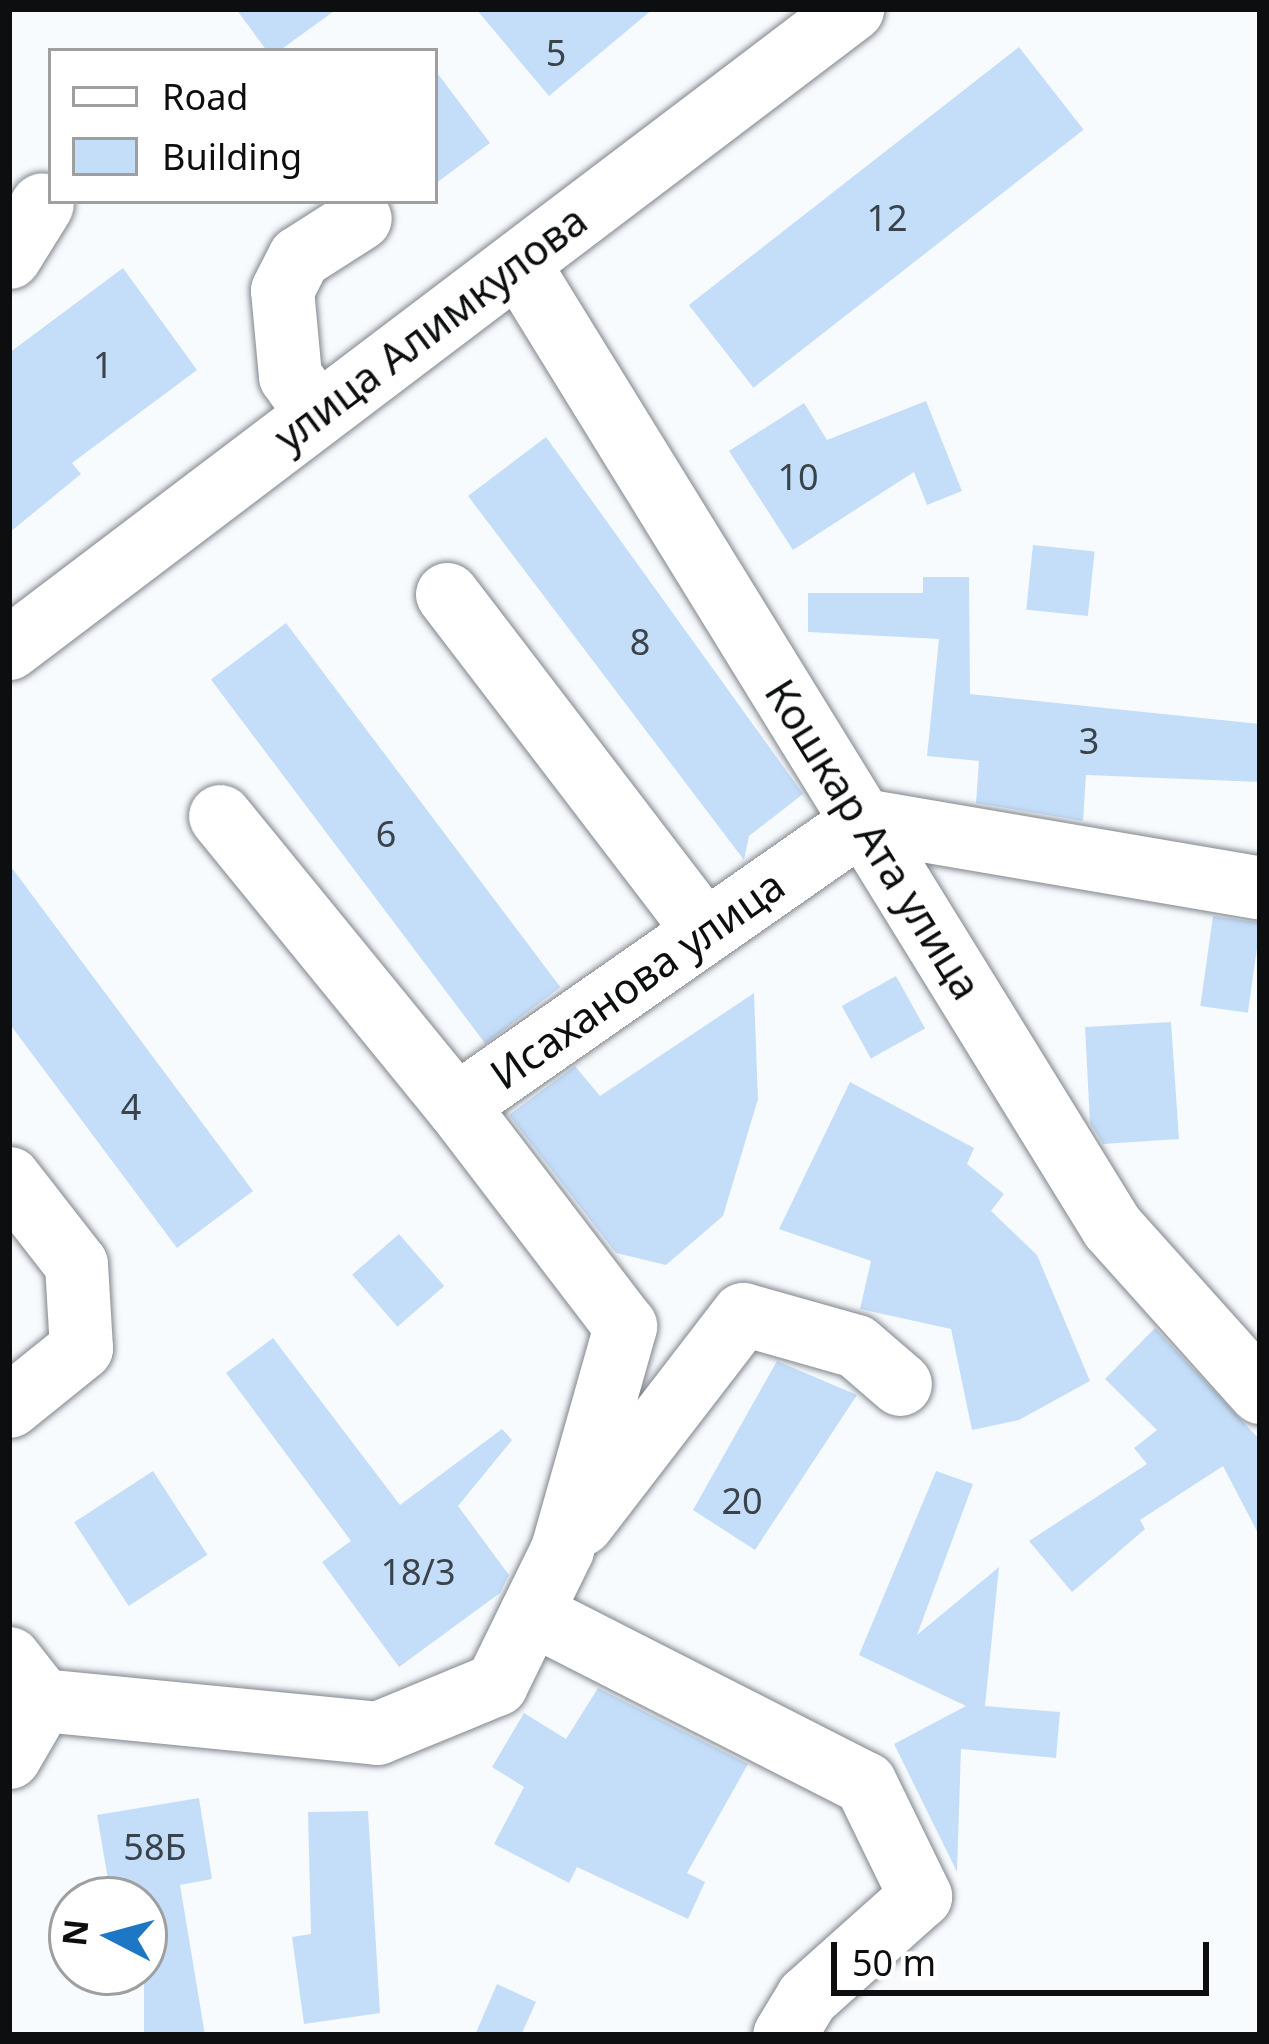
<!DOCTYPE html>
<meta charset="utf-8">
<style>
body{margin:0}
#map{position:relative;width:1269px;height:2044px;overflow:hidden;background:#f8fbfe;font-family:"Noto Sans",sans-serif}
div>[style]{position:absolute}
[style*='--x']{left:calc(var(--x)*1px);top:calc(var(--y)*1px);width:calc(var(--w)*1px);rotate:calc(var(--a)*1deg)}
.building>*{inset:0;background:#c4defa;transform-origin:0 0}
.roads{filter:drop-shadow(0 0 3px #80868d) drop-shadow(0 0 3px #80868d)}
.minor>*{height:63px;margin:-31.5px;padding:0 31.5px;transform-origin:31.5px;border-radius:31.5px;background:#fff}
span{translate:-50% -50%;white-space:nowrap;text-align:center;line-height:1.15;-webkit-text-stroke:9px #fff;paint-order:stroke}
.number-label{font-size:36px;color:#3a424a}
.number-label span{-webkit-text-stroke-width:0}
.street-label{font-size:42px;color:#0c0e10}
.frame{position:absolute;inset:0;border:12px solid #0c0e10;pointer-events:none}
.legend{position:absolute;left:48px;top:48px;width:390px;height:156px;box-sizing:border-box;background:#fff;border:3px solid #9e9f9f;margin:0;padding:15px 21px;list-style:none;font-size:36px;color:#0c0e10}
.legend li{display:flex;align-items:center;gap:24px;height:60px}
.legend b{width:60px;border:3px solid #9e9f9f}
.north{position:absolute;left:48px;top:1876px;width:120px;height:120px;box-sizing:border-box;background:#fff;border:3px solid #9e9f9f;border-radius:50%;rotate:276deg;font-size:33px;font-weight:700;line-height:48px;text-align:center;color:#0c0e10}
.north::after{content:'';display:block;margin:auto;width:42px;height:54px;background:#1d77c4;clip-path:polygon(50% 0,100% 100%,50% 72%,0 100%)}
.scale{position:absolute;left:831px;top:1942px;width:378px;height:54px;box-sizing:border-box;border:6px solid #0c0e10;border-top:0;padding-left:15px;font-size:36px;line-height:42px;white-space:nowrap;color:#0c0e10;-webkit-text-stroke:9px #fff;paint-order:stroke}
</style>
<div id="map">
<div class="building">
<div style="clip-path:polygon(236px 9px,337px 9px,279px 51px,267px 51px)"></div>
<div style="clip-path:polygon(476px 9px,653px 9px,549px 96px)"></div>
<div style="left:1019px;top:47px;width:105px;height:419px;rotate:52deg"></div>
<div style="clip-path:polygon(435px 70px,490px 143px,435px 184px)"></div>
<div style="clip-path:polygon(123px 268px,197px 370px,72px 463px,81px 474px,9px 533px,9px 353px)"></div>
<div style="clip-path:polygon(926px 401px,962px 491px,927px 505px,914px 472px,793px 550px,729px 451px,804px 403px,827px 440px)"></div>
<div style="clip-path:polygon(546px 437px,803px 794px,749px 836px,744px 860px,468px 496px)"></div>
<div style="left:1033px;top:545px;width:62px;height:65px;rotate:6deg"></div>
<div style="clip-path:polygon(923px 577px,969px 577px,970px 694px,1260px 724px,1260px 782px,1086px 775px,1083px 821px,976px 803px,979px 761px,927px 756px,939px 639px,808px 632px,808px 593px,923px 593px)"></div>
<div style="left:286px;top:623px;width:456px;height:94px;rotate:53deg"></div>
<div style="clip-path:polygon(9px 864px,253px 1191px,177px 1248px,9px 1023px)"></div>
<div style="left:1213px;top:916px;width:48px;height:91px;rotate:8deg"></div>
<div style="left:896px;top:976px;width:60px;height:62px;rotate:61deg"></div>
<div style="clip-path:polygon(754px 993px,758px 1099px,723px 1216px,666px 1265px,616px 1253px,509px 1115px,575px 1066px,600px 1096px)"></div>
<div style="clip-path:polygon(1171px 1022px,1179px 1139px,1103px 1144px,1090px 1123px,1085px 1027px)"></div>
<div style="clip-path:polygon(850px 1082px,974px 1148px,967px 1164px,1004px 1194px,991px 1211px,1037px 1255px,1090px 1381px,1019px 1420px,972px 1430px,951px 1329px,860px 1309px,871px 1261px,779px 1229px)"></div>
<div style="left:399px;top:1234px;width:69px;height:62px;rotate:49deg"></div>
<div style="clip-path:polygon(1155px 1328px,1260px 1440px,1260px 1537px,1223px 1466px,1140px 1520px,1145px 1529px,1072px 1592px,1029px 1541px,1147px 1464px,1134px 1448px,1157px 1430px,1105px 1379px)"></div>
<div style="clip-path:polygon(273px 1338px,400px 1505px,502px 1429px,512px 1440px,458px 1506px,509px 1575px,500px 1593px,399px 1667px,322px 1562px,351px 1541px,226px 1373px)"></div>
<div style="clip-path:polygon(777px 1361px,857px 1395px,755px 1550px,693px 1510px)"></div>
<div style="left:153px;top:1471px;width:100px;height:94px;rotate:57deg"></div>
<div style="clip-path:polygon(936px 1471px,973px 1484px,917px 1635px,999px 1567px,985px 1706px,1060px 1712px,1056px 1758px,961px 1749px,957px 1872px,894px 1744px,966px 1706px,859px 1655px)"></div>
<div style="clip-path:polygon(598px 1688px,748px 1764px,687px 1873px,705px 1882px,688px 1919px,577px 1867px,569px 1883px,494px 1844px,524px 1787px,492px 1767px,524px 1713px,566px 1739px)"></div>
<div style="clip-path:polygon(199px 1798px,212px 1879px,180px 1885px,205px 2035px,144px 2035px,144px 1900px,111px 1897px,97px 1815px)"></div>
<div style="clip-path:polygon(368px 1811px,380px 2013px,304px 2024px,292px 1937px,311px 1934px,308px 1812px)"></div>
<div style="clip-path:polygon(497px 1984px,536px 2002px,521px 2035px,475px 2035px)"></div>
</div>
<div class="roads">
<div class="minor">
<div style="--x:9;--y:257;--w:62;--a:-58.1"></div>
<div style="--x:518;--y:263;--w:1132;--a:58.36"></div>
<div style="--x:1112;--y:1227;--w:222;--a:48.1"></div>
<div style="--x:315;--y:411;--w:43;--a:-125.5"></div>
<div style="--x:290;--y:376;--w:86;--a:-95.3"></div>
<div style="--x:282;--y:290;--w:37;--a:-63"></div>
<div style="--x:299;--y:257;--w:72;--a:-32.6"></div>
<div style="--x:447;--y:594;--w:424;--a:52.6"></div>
<div style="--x:9;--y:648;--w:1058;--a:-37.16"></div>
<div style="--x:220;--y:816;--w:373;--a:50.8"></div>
<div style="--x:9;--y:1178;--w:109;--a:52.1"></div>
<div style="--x:76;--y:1264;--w:84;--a:86.6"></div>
<div style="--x:81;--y:1348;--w:92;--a:141.1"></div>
<div style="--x:581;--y:1524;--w:265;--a:-52.4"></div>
<div style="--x:743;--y:1314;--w:117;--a:15.8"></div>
<div style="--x:856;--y:1346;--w:58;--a:40.8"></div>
<div style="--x:531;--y:1613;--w:375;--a:27"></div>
<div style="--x:865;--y:1783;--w:126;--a:64"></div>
<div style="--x:920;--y:1896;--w:152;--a:138.2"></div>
<div style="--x:807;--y:1997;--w:44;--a:121.2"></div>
<div style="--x:9;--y:1658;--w:53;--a:51.8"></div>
<div style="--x:42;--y:1700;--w:337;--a:5.6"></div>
<div style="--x:377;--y:1733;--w:129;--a:-22.4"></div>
<div style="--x:496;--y:1684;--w:150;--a:-63.9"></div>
<div style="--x:562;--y:1549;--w:232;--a:-74.2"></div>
<div style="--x:625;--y:1326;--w:278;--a:-127.4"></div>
<div style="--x:456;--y:1105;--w:498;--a:-34.9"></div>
<div style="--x:864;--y:820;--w:402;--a:9.7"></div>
<div style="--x:9;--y:1757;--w:66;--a:-59.9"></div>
</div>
</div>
<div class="number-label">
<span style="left:556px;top:53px">5</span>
<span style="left:887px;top:218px">12</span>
<span style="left:103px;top:365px">1</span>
<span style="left:798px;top:477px">10</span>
<span style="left:640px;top:642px">8</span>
<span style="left:1089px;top:741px">3</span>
<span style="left:386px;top:834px">6</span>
<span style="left:131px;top:1107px">4</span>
<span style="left:742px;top:1501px">20</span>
<span style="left:418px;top:1572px">18/3</span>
<span style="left:155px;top:1847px">58Б</span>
</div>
<div class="street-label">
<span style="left:430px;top:328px;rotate:-37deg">улица Алимкулова</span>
<span style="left:874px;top:839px;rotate:58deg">Кошкар Ата улица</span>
<span style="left:637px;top:979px;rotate:-35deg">Исаханова улица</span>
</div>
<div class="frame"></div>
<ul class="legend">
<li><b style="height:15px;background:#fff"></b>Road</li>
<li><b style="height:33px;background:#c4defa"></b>Building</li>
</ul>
<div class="north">N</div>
<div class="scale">50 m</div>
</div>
